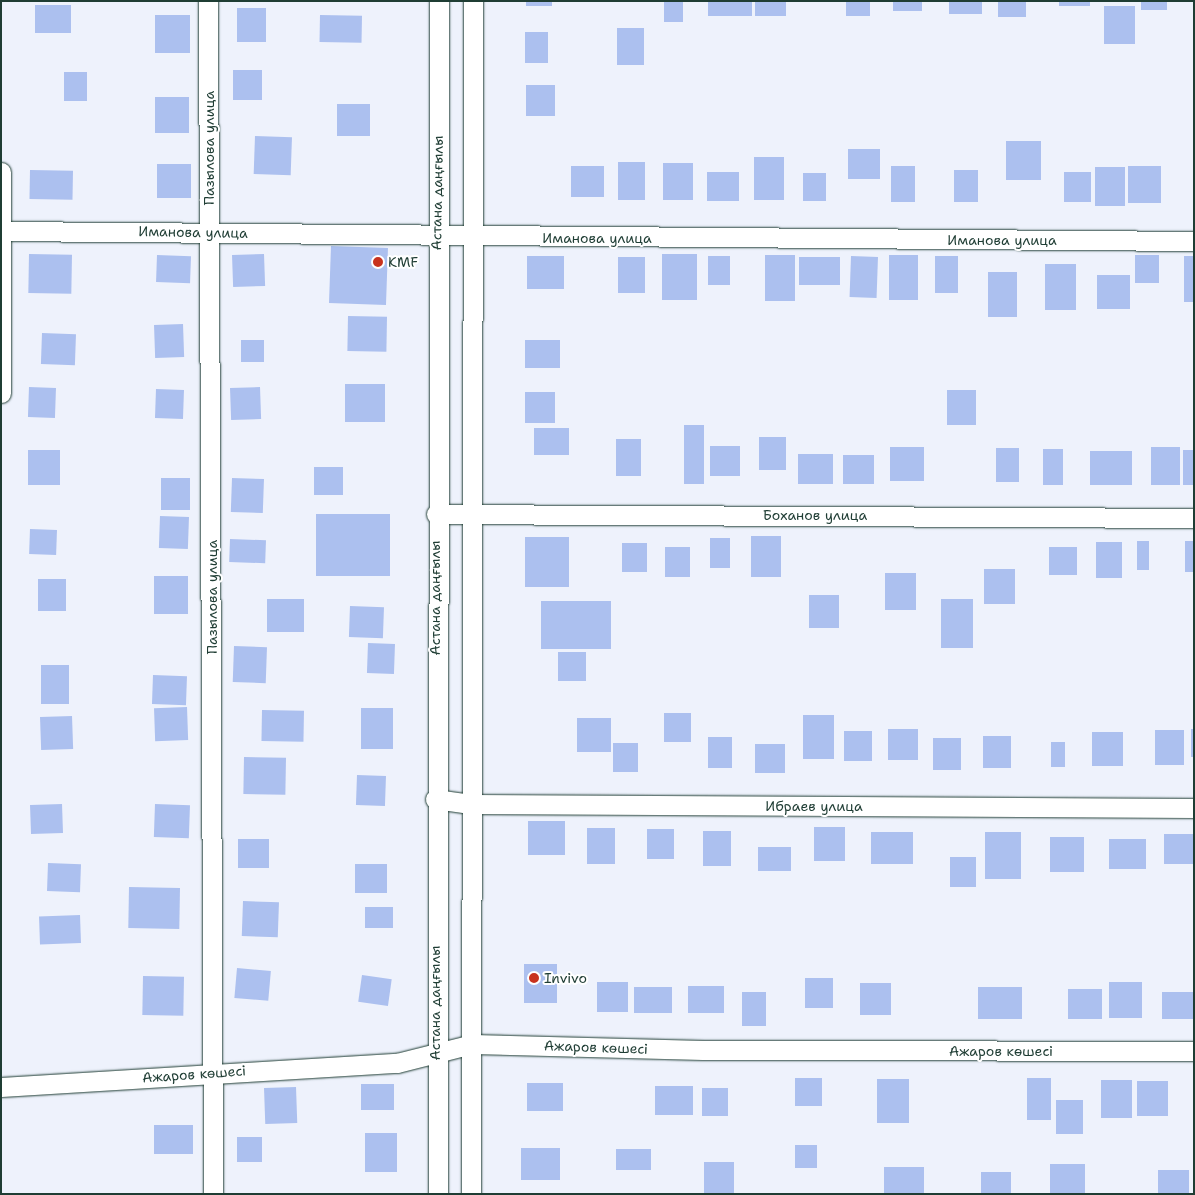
<!DOCTYPE html>
<meta charset="utf-8">
<style>
body{margin:0}
#map{position:relative;width:1195px;height:1195px;overflow:hidden;background:#eef2fc;font-family:"Shantell Sans",sans-serif}
div>[style]{position:absolute}
[style*='--x']{left:calc(var(--x)*1px);top:calc(var(--y)*1px);width:calc(var(--w)*1px);rotate:calc(var(--a)*1deg)}
.building>*{inset:0;background:#acc0ef;transform-origin:0 0}
.roads{filter:drop-shadow(0 0 1px #1f3d34) drop-shadow(0 0 1px #1f3d34)}
.minor>*{height:19px;margin:-9.5px;padding:0 9.5px;transform-origin:9.5px;border-radius:9.5px;background:#fff}
.dots>*{width:14px;height:14px;translate:-50% -50%;box-sizing:border-box;border:2px solid #fff;border-radius:50%}
span{translate:-50% -50%;white-space:nowrap;text-align:center;line-height:1.15;-webkit-text-stroke:4px #fff;paint-order:stroke}
.street-label{font-size:14px;color:#1f3d34}
.poi-label{font-size:14px;color:#1f3d34}
.left{translate:0 -50%;text-align:left}
.frame{position:absolute;inset:0;border:2px solid #1f3d34;pointer-events:none}
</style>
<div id="map">
<div class="building">
<div style="left:526px;top:1px;width:26px;height:5px"></div>
<div style="left:664px;top:1px;width:19px;height:21px"></div>
<div style="left:708px;top:1px;width:44px;height:15px"></div>
<div style="left:755px;top:1px;width:31px;height:15px"></div>
<div style="left:846px;top:1px;width:24px;height:15px"></div>
<div style="left:893px;top:1px;width:29px;height:10px"></div>
<div style="left:949px;top:1px;width:33px;height:13px"></div>
<div style="left:998px;top:1px;width:28px;height:16px"></div>
<div style="left:1059px;top:1px;width:31px;height:5px"></div>
<div style="left:1141px;top:1px;width:26px;height:9px"></div>
<div style="left:35px;top:5px;width:36px;height:28px"></div>
<div style="left:1135px;top:6px;width:38px;height:31px;rotate:90deg"></div>
<div style="left:237px;top:8px;width:29px;height:34px"></div>
<div style="left:155px;top:15px;width:35px;height:38px"></div>
<div style="left:320px;top:15px;width:42px;height:27px;rotate:1deg"></div>
<div style="left:617px;top:28px;width:27px;height:37px"></div>
<div style="left:525px;top:32px;width:23px;height:31px"></div>
<div style="left:233px;top:70px;width:29px;height:30px"></div>
<div style="left:64px;top:72px;width:23px;height:29px"></div>
<div style="left:526px;top:85px;width:29px;height:31px"></div>
<div style="left:155px;top:97px;width:34px;height:36px"></div>
<div style="left:337px;top:104px;width:33px;height:32px"></div>
<div style="left:255px;top:136px;width:37px;height:38px;rotate:2deg"></div>
<div style="left:1006px;top:141px;width:35px;height:39px"></div>
<div style="left:848px;top:149px;width:32px;height:30px"></div>
<div style="left:754px;top:157px;width:30px;height:43px"></div>
<div style="left:618px;top:162px;width:27px;height:38px"></div>
<div style="left:663px;top:163px;width:30px;height:37px"></div>
<div style="left:157px;top:164px;width:34px;height:34px"></div>
<div style="left:571px;top:166px;width:33px;height:31px"></div>
<div style="left:891px;top:166px;width:24px;height:36px"></div>
<div style="left:1128px;top:166px;width:33px;height:37px"></div>
<div style="left:1095px;top:167px;width:30px;height:39px"></div>
<div style="left:30px;top:170px;width:43px;height:29px;rotate:1deg"></div>
<div style="left:954px;top:170px;width:24px;height:32px"></div>
<div style="left:707px;top:172px;width:32px;height:29px"></div>
<div style="left:1064px;top:172px;width:27px;height:30px"></div>
<div style="left:803px;top:173px;width:23px;height:28px"></div>
<div style="left:331px;top:246px;width:57px;height:57px;rotate:2deg"></div>
<div style="left:29px;top:254px;width:43px;height:39px;rotate:1deg"></div>
<div style="left:264px;top:254px;width:32px;height:32px;rotate:88deg"></div>
<div style="left:662px;top:254px;width:35px;height:46px"></div>
<div style="left:157px;top:255px;width:34px;height:27px;rotate:2deg"></div>
<div style="left:765px;top:255px;width:30px;height:46px"></div>
<div style="left:889px;top:255px;width:29px;height:45px"></div>
<div style="left:1135px;top:255px;width:24px;height:28px"></div>
<div style="left:527px;top:256px;width:37px;height:33px"></div>
<div style="left:730px;top:256px;width:29px;height:22px;rotate:90deg"></div>
<div style="left:851px;top:256px;width:27px;height:41px;rotate:2deg"></div>
<div style="left:935px;top:256px;width:23px;height:37px"></div>
<div style="left:1184px;top:256px;width:10px;height:46px"></div>
<div style="left:618px;top:257px;width:27px;height:36px"></div>
<div style="left:799px;top:257px;width:41px;height:28px"></div>
<div style="left:1045px;top:264px;width:31px;height:46px"></div>
<div style="left:988px;top:272px;width:29px;height:45px"></div>
<div style="left:1097px;top:275px;width:33px;height:34px"></div>
<div style="left:348px;top:316px;width:39px;height:35px;rotate:1deg"></div>
<div style="left:183px;top:324px;width:33px;height:29px;rotate:88deg"></div>
<div style="left:42px;top:333px;width:34px;height:31px;rotate:2deg"></div>
<div style="left:264px;top:340px;width:22px;height:23px;rotate:90deg"></div>
<div style="left:525px;top:340px;width:35px;height:28px"></div>
<div style="left:345px;top:384px;width:40px;height:38px"></div>
<div style="left:29px;top:387px;width:27px;height:30px;rotate:2deg"></div>
<div style="left:260px;top:387px;width:32px;height:30px;rotate:88deg"></div>
<div style="left:156px;top:389px;width:28px;height:29px;rotate:2deg"></div>
<div style="left:947px;top:390px;width:29px;height:35px"></div>
<div style="left:525px;top:392px;width:30px;height:31px"></div>
<div style="left:684px;top:425px;width:20px;height:59px"></div>
<div style="left:569px;top:428px;width:27px;height:35px;rotate:90deg"></div>
<div style="left:759px;top:437px;width:27px;height:33px"></div>
<div style="left:616px;top:439px;width:25px;height:37px"></div>
<div style="left:710px;top:446px;width:30px;height:30px"></div>
<div style="left:890px;top:447px;width:34px;height:34px"></div>
<div style="left:1151px;top:447px;width:29px;height:38px"></div>
<div style="left:996px;top:448px;width:23px;height:34px"></div>
<div style="left:1043px;top:449px;width:20px;height:36px"></div>
<div style="left:28px;top:450px;width:32px;height:35px"></div>
<div style="left:1183px;top:450px;width:11px;height:35px"></div>
<div style="left:1090px;top:451px;width:42px;height:34px"></div>
<div style="left:798px;top:454px;width:35px;height:30px"></div>
<div style="left:843px;top:455px;width:31px;height:29px"></div>
<div style="left:314px;top:467px;width:29px;height:28px"></div>
<div style="left:161px;top:478px;width:29px;height:32px"></div>
<div style="left:232px;top:478px;width:32px;height:34px;rotate:2deg"></div>
<div style="left:316px;top:514px;width:74px;height:62px"></div>
<div style="left:160px;top:516px;width:29px;height:32px;rotate:2deg"></div>
<div style="left:30px;top:529px;width:27px;height:25px;rotate:2deg"></div>
<div style="left:781px;top:536px;width:41px;height:30px;rotate:90deg"></div>
<div style="left:525px;top:537px;width:44px;height:50px"></div>
<div style="left:710px;top:538px;width:20px;height:30px"></div>
<div style="left:230px;top:539px;width:36px;height:23px;rotate:2deg"></div>
<div style="left:1137px;top:541px;width:12px;height:29px"></div>
<div style="left:1185px;top:541px;width:9px;height:31px"></div>
<div style="left:1096px;top:542px;width:26px;height:36px"></div>
<div style="left:622px;top:543px;width:25px;height:29px"></div>
<div style="left:690px;top:547px;width:30px;height:25px;rotate:90deg"></div>
<div style="left:1049px;top:547px;width:28px;height:28px"></div>
<div style="left:1015px;top:569px;width:35px;height:31px;rotate:90deg"></div>
<div style="left:885px;top:573px;width:31px;height:37px"></div>
<div style="left:188px;top:576px;width:38px;height:34px;rotate:90deg"></div>
<div style="left:38px;top:579px;width:28px;height:32px"></div>
<div style="left:809px;top:595px;width:30px;height:33px"></div>
<div style="left:304px;top:599px;width:33px;height:37px;rotate:90deg"></div>
<div style="left:941px;top:599px;width:32px;height:49px"></div>
<div style="left:541px;top:601px;width:70px;height:48px"></div>
<div style="left:350px;top:606px;width:34px;height:31px;rotate:2deg"></div>
<div style="left:368px;top:643px;width:27px;height:30px;rotate:2deg"></div>
<div style="left:234px;top:646px;width:33px;height:36px;rotate:2deg"></div>
<div style="left:558px;top:652px;width:28px;height:29px"></div>
<div style="left:41px;top:665px;width:28px;height:39px"></div>
<div style="left:153px;top:675px;width:34px;height:29px;rotate:2deg"></div>
<div style="left:187px;top:707px;width:33px;height:33px;rotate:88deg"></div>
<div style="left:361px;top:708px;width:32px;height:41px"></div>
<div style="left:262px;top:710px;width:42px;height:31px;rotate:1deg"></div>
<div style="left:664px;top:713px;width:27px;height:29px"></div>
<div style="left:834px;top:715px;width:44px;height:31px;rotate:90deg"></div>
<div style="left:72px;top:716px;width:33px;height:32px;rotate:88deg"></div>
<div style="left:577px;top:718px;width:34px;height:34px"></div>
<div style="left:888px;top:729px;width:30px;height:31px"></div>
<div style="left:1191px;top:729px;width:3px;height:28px"></div>
<div style="left:1155px;top:730px;width:29px;height:35px"></div>
<div style="left:844px;top:731px;width:28px;height:30px"></div>
<div style="left:1092px;top:732px;width:31px;height:34px"></div>
<div style="left:983px;top:736px;width:28px;height:32px"></div>
<div style="left:708px;top:737px;width:24px;height:31px"></div>
<div style="left:933px;top:738px;width:28px;height:32px"></div>
<div style="left:1065px;top:742px;width:25px;height:14px;rotate:90deg"></div>
<div style="left:613px;top:743px;width:25px;height:29px"></div>
<div style="left:785px;top:744px;width:29px;height:30px;rotate:90deg"></div>
<div style="left:244px;top:757px;width:42px;height:37px;rotate:1deg"></div>
<div style="left:357px;top:775px;width:29px;height:30px;rotate:2deg"></div>
<div style="left:62px;top:804px;width:29px;height:32px;rotate:88deg"></div>
<div style="left:155px;top:804px;width:35px;height:33px;rotate:2deg"></div>
<div style="left:528px;top:821px;width:37px;height:34px"></div>
<div style="left:814px;top:827px;width:31px;height:34px"></div>
<div style="left:587px;top:828px;width:28px;height:36px"></div>
<div style="left:647px;top:829px;width:27px;height:30px"></div>
<div style="left:703px;top:831px;width:28px;height:35px"></div>
<div style="left:871px;top:832px;width:42px;height:32px"></div>
<div style="left:985px;top:832px;width:36px;height:47px"></div>
<div style="left:1164px;top:834px;width:30px;height:30px"></div>
<div style="left:1050px;top:837px;width:34px;height:35px"></div>
<div style="left:238px;top:839px;width:31px;height:29px"></div>
<div style="left:1109px;top:839px;width:37px;height:30px"></div>
<div style="left:758px;top:847px;width:33px;height:24px"></div>
<div style="left:950px;top:857px;width:26px;height:30px"></div>
<div style="left:48px;top:863px;width:33px;height:28px;rotate:2deg"></div>
<div style="left:355px;top:864px;width:32px;height:29px"></div>
<div style="left:129px;top:887px;width:51px;height:41px;rotate:1deg"></div>
<div style="left:243px;top:901px;width:36px;height:35px;rotate:2deg"></div>
<div style="left:365px;top:907px;width:28px;height:21px"></div>
<div style="left:80px;top:915px;width:28px;height:41px;rotate:88deg"></div>
<div style="left:524px;top:964px;width:33px;height:39px"></div>
<div style="left:237px;top:968px;width:34px;height:30px;rotate:5deg"></div>
<div style="left:362px;top:975px;width:30px;height:27px;rotate:8deg"></div>
<div style="left:143px;top:976px;width:41px;height:39px;rotate:1deg"></div>
<div style="left:805px;top:978px;width:28px;height:30px"></div>
<div style="left:597px;top:982px;width:31px;height:30px"></div>
<div style="left:1109px;top:982px;width:33px;height:36px"></div>
<div style="left:860px;top:983px;width:31px;height:32px"></div>
<div style="left:688px;top:986px;width:36px;height:27px"></div>
<div style="left:634px;top:987px;width:38px;height:26px"></div>
<div style="left:978px;top:987px;width:44px;height:32px"></div>
<div style="left:1068px;top:989px;width:34px;height:30px"></div>
<div style="left:742px;top:992px;width:24px;height:34px"></div>
<div style="left:1194px;top:992px;width:27px;height:32px;rotate:90deg"></div>
<div style="left:795px;top:1078px;width:27px;height:28px"></div>
<div style="left:1027px;top:1078px;width:24px;height:42px"></div>
<div style="left:877px;top:1079px;width:32px;height:44px"></div>
<div style="left:1101px;top:1080px;width:31px;height:38px"></div>
<div style="left:1137px;top:1081px;width:31px;height:35px"></div>
<div style="left:527px;top:1083px;width:36px;height:28px"></div>
<div style="left:361px;top:1084px;width:33px;height:26px"></div>
<div style="left:655px;top:1086px;width:38px;height:29px"></div>
<div style="left:296px;top:1087px;width:36px;height:32px;rotate:88deg"></div>
<div style="left:702px;top:1088px;width:26px;height:28px"></div>
<div style="left:1056px;top:1100px;width:27px;height:34px"></div>
<div style="left:154px;top:1125px;width:39px;height:29px"></div>
<div style="left:365px;top:1133px;width:32px;height:39px"></div>
<div style="left:237px;top:1137px;width:25px;height:25px"></div>
<div style="left:795px;top:1145px;width:22px;height:23px"></div>
<div style="left:521px;top:1148px;width:39px;height:32px"></div>
<div style="left:616px;top:1149px;width:35px;height:21px"></div>
<div style="left:704px;top:1162px;width:30px;height:32px"></div>
<div style="left:1085px;top:1164px;width:30px;height:35px;rotate:90deg"></div>
<div style="left:884px;top:1167px;width:40px;height:27px"></div>
<div style="left:1158px;top:1170px;width:31px;height:24px"></div>
<div style="left:981px;top:1172px;width:30px;height:22px"></div>
</div>
<div class="roads">
<div class="minor">
<div style="--x:208;--y:1;--w:1193;--a:89.76"></div>
<div style="--x:1;--y:172;--w:221;--a:90"></div>
<div style="--x:1;--y:231;--w:1193;--a:0.48"></div>
<div style="--x:436;--y:514;--w:758;--a:0.3"></div>
<div style="--x:435;--y:799;--w:36;--a:8"></div>
<div style="--x:471;--y:804;--w:723;--a:0.32"></div>
<div style="--x:1;--y:1087;--w:397;--a:-3.5"></div>
<div style="--x:397;--y:1063;--w:77;--a:-14.2"></div>
<div style="--x:472;--y:1044;--w:231;--a:1.5"></div>
<div style="--x:703;--y:1050;--w:491;--a:0.1"></div>
<div style="--x:438;--y:1194;--w:1193;--a:-89.95"></div>
<div style="--x:471;--y:1194;--w:1193;--a:-89.9"></div>
</div>
</div>
<div class="dots">
<div style="left:378px;top:262px;background:#c8321e"></div>
<div style="left:534px;top:978px;background:#c8321e"></div>
</div>
<div class="street-label">
<span style="left:209px;top:148px;rotate:-90deg">Пазылова улица</span>
<span style="left:437px;top:193px;rotate:-89deg">Астана даңғылы</span>
<span style="left:193px;top:232px;rotate:1deg">Иманова улица</span>
<span style="left:597px;top:238px">Иманова улица</span>
<span style="left:1002px;top:240px">Иманова улица</span>
<span style="left:815px;top:515px">Боханов улица</span>
<span style="left:212px;top:597px;rotate:-90deg">Пазылова улица</span>
<span style="left:435px;top:598px;rotate:-90deg">Астана даңғылы</span>
<span style="left:814px;top:806px">Ибраев улица</span>
<span style="left:435px;top:1003px;rotate:-90deg">Астана даңғылы</span>
<span style="left:596px;top:1047px;rotate:2deg">Ажаров көшесі</span>
<span style="left:1001px;top:1051px">Ажаров көшесі</span>
<span style="left:194px;top:1074px;rotate:-4deg">Ажаров көшесі</span>
</div>
<div class="poi-label">
<span class="left" style="left:388px;top:262px">KMF</span>
<span class="left" style="left:544px;top:978px">Invivo</span>
</div>
<div class="frame"></div>
</div>
